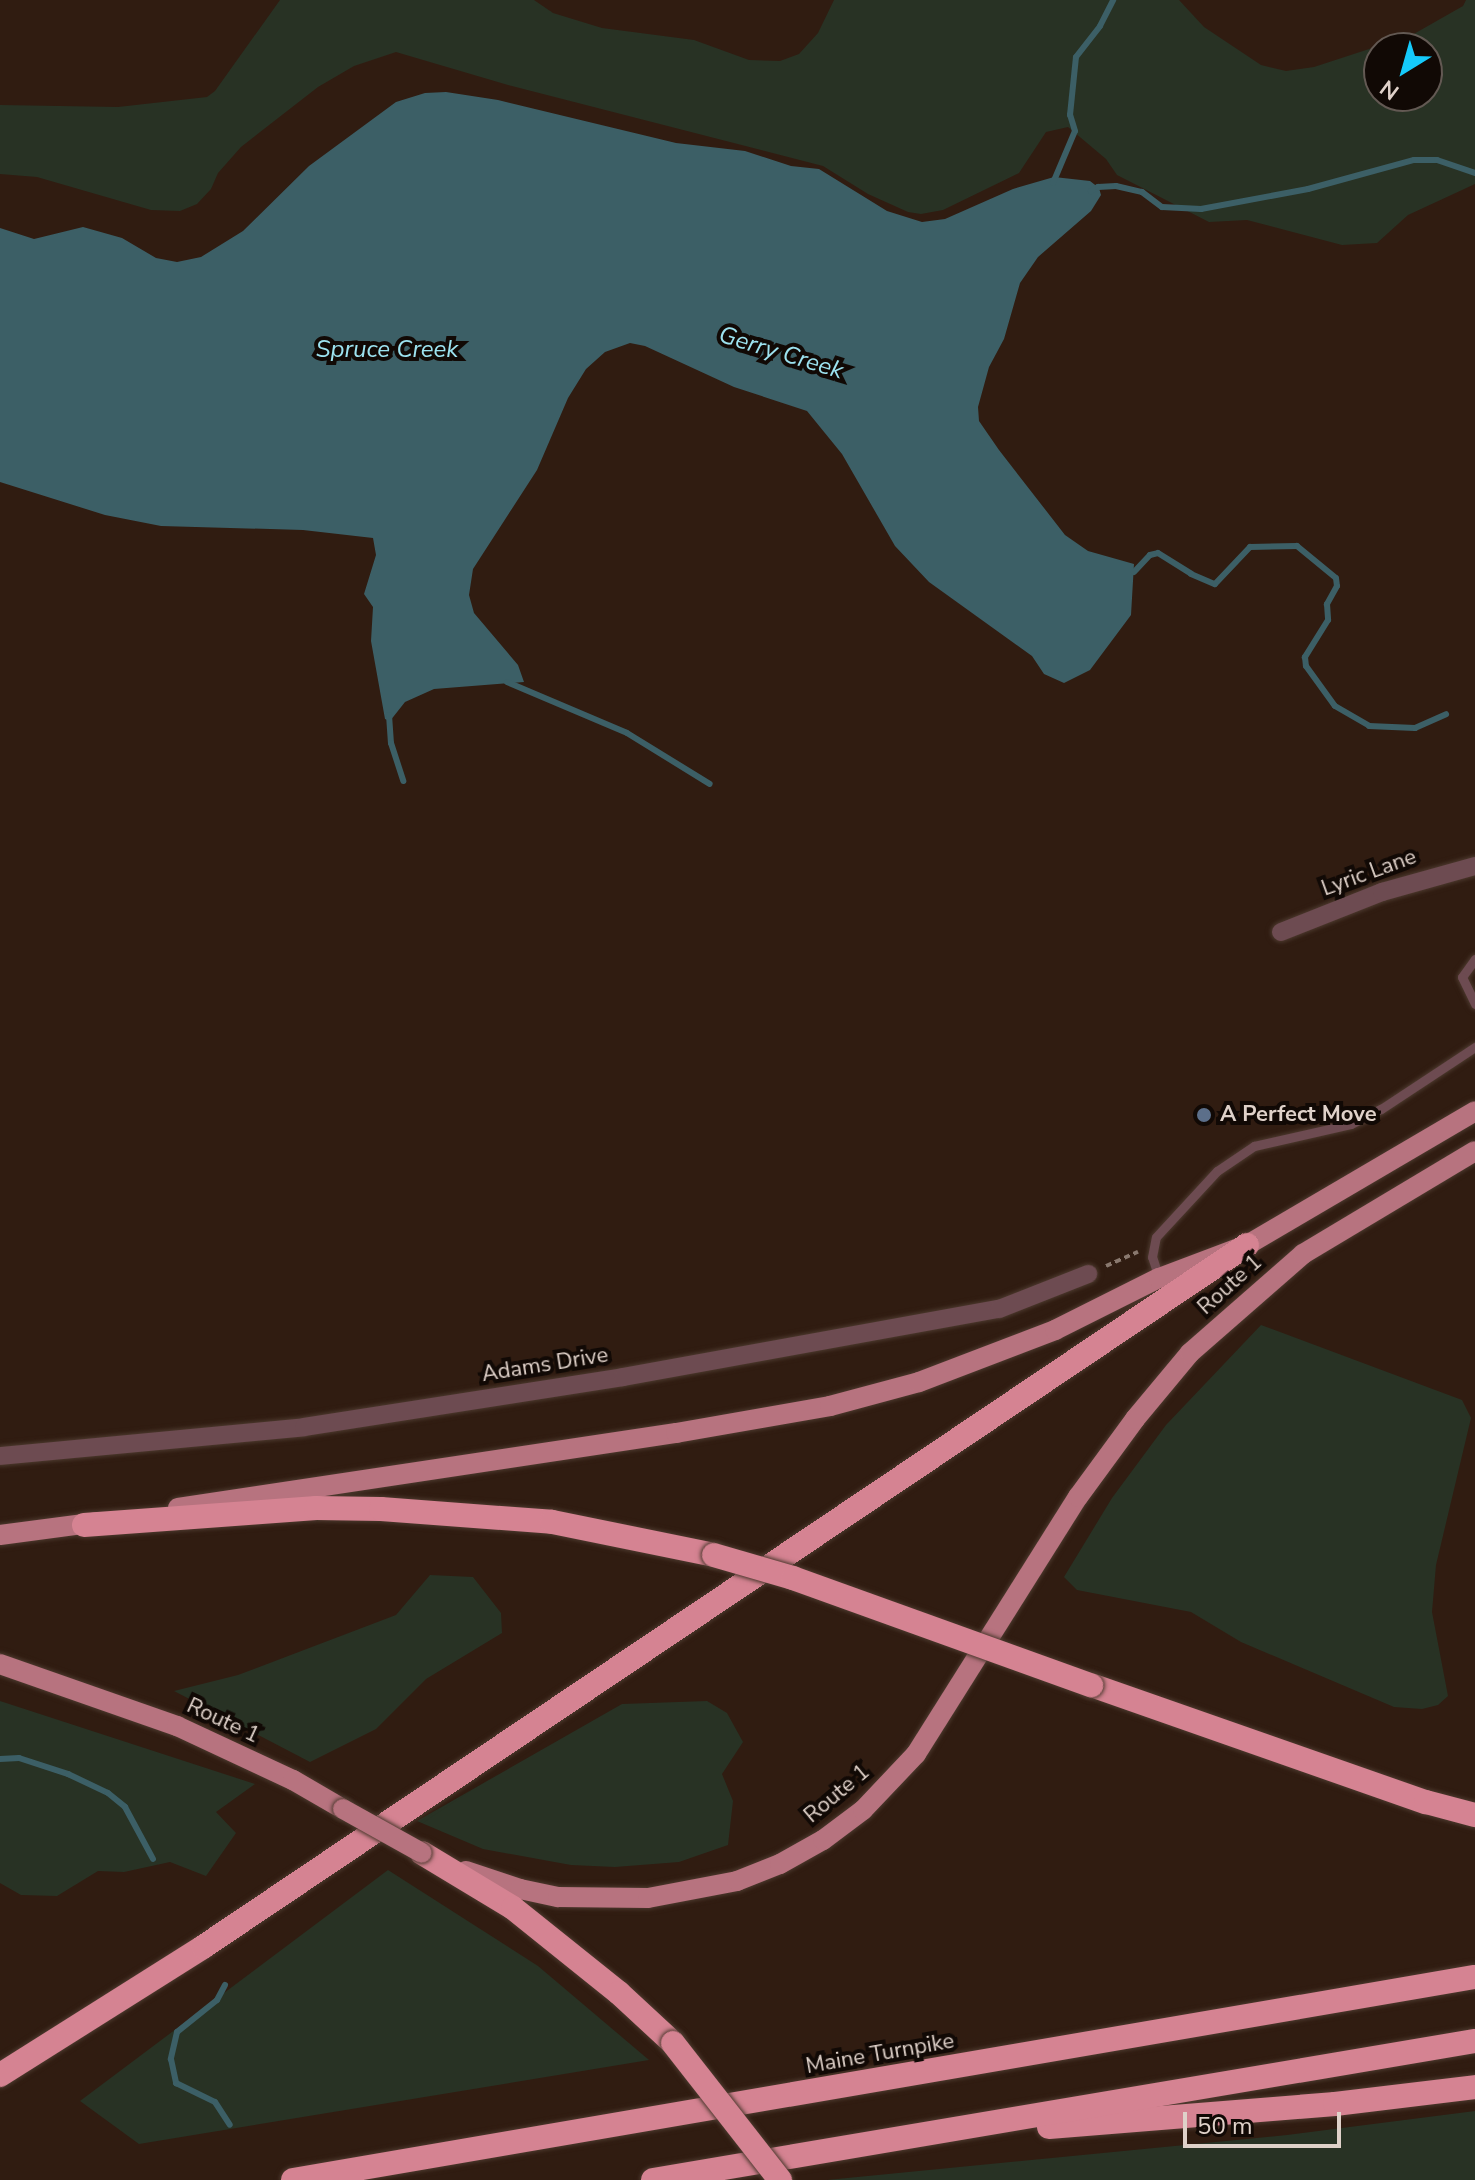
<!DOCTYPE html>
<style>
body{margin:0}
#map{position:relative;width:1475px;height:2180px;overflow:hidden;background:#301c11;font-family:"Nunito Sans",sans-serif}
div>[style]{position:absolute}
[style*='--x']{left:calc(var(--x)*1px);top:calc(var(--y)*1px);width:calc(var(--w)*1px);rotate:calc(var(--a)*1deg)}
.green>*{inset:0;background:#283224}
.water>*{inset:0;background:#3c5f66}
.stream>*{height:6px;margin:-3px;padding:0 3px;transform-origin:3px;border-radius:3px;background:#3c5f66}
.path>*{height:4px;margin-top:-2px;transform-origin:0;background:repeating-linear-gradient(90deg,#89786e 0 6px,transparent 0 10px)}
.roads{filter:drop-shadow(0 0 2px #4c392e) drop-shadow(0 0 2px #4c392e)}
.lane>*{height:9px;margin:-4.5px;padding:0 4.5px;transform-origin:4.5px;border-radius:4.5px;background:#6d4b51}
.street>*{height:18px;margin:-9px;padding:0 9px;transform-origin:9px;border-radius:9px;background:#6d4b51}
.primary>*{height:20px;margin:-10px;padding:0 10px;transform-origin:10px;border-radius:10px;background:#b7737f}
.highway>*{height:24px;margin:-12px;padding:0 12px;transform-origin:12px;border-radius:12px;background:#d58392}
.bridges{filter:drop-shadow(0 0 2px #4c392e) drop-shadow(0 0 2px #4c392e)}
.primary-bridge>*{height:20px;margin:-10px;padding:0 10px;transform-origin:10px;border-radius:10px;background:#b7737f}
.highway-bridge>*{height:24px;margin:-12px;padding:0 12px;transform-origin:12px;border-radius:12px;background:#d58392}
.dots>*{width:22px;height:22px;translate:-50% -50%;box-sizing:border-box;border:4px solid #110905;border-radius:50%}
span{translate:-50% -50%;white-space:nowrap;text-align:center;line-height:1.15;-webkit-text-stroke:8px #110905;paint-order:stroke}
.street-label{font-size:22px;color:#dfd1c9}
.poi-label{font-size:22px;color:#dfd1c9;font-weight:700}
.left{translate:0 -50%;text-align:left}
.water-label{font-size:24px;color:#9de3f0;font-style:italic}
.north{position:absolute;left:1363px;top:32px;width:80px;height:80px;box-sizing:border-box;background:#110905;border:2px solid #635953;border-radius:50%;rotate:217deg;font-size:22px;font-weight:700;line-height:32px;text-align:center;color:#dfd1c9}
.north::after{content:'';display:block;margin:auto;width:28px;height:36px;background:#15cafb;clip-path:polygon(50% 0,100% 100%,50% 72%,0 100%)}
.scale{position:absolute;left:1183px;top:2112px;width:158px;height:36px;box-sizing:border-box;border:4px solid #dfd1c9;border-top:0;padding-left:10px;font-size:24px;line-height:28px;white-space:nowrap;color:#dfd1c9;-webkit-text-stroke:6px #110905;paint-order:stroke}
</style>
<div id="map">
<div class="green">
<div style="clip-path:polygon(evenodd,280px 0,534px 0,553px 13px,602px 28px,694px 40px,749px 60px,780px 61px,799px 54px,818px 33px,834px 0,1179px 0,1204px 27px,1261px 65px,1286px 71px,1314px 67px,1412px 35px,1463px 6px,1466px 0,1475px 0,1475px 184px,1408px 215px,1377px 243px,1342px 245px,1247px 220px,1209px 222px,1117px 175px,1106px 159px,1068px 127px,1046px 132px,1019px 173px,943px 210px,921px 214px,908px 212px,868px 194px,823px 166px,508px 85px,396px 52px,354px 66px,318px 87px,241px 147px,218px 173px,211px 189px,197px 204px,180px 211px,151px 210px,37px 177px,0 174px,0 105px,118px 107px,207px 97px,215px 91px,280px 0,1379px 48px,1427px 48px,1427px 96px,1379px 96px,1379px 48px)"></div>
<div style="clip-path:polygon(1261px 1325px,1462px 1400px,1471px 1418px,1436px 1565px,1432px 1612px,1448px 1696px,1438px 1705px,1422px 1709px,1394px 1707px,1241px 1642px,1191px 1612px,1077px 1590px,1064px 1577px,1112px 1498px,1166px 1425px)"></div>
<div style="clip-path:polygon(430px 1575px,473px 1577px,501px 1613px,502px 1633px,426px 1679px,376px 1729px,310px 1762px,174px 1691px,238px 1675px,396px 1615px)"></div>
<div style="clip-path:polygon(0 1701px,255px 1784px,216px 1812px,236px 1833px,206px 1876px,170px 1862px,124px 1872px,98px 1871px,57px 1896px,21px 1895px,0 1883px)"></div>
<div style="clip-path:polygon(707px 1701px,727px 1713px,743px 1742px,722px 1774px,733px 1801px,728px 1845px,679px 1862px,615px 1867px,571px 1865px,483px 1849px,417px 1821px,622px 1704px)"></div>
<div style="clip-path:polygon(388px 1870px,538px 1966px,649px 2060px,139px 2144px,80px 2101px)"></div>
<div style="clip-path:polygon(1475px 2111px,1475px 2180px,827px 2180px,1287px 2135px)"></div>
</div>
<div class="water">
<div style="clip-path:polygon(446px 92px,498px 100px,676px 143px,745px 151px,791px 166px,819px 169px,887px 211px,922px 222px,945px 219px,1013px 189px,1054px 177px,1090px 181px,1099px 188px,1101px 195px,1091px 211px,1038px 257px,1020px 283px,1004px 339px,989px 367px,978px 407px,979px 421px,999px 450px,1065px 535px,1088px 551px,1134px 564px,1131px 615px,1090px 670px,1064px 683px,1044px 674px,1032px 656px,929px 582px,895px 546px,842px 454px,807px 411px,734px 387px,645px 346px,630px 343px,605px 352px,586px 369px,568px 398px,537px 470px,473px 569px,469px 595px,474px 613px,518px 665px,524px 682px,434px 689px,405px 702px,390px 721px,385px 719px,371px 641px,373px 607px,364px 594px,376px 555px,373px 538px,303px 530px,161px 526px,105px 515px,0 482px,0 228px,34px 239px,83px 227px,122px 238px,156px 258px,177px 262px,201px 257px,243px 231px,309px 166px,396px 102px,425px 93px)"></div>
</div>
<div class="stream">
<div style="--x:1053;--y:183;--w:56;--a:-67.1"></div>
<div style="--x:1075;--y:131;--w:17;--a:-107"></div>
<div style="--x:1070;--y:115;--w:58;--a:-84.1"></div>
<div style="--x:1076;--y:57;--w:39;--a:-52"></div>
<div style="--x:1100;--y:26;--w:29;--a:-63"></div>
<div style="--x:1091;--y:191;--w:8;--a:-30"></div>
<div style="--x:1098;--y:187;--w:18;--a:-3"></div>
<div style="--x:1116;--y:186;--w:27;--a:13"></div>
<div style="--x:1142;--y:192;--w:25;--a:37"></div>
<div style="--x:1162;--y:207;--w:39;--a:3"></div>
<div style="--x:1201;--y:209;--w:109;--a:-10.6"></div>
<div style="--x:1308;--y:189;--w:110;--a:-15.3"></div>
<div style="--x:1414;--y:160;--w:23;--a:0"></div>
<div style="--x:1437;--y:160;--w:40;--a:18.9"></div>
<div style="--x:1134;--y:572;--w:23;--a:-47"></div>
<div style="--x:1150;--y:555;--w:8;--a:-14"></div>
<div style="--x:1158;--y:553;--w:39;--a:32"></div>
<div style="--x:1191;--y:574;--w:26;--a:23"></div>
<div style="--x:1215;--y:584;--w:51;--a:-46.6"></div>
<div style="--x:1250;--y:547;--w:47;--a:-1.2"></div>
<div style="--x:1297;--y:546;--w:50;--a:39.4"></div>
<div style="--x:1336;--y:578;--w:8;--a:83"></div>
<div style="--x:1337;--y:586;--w:21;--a:119"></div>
<div style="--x:1327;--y:604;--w:16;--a:86"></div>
<div style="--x:1328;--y:620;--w:44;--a:121.9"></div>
<div style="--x:1305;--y:657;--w:9;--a:84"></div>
<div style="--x:1306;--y:666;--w:49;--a:54.1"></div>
<div style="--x:1335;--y:706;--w:39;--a:30"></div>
<div style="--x:1369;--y:726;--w:46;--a:2.5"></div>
<div style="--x:1415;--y:728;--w:34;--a:-24"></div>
<div style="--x:507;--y:682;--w:130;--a:23"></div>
<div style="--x:627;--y:733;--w:97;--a:31.6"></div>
<div style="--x:389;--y:715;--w:28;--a:86"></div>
<div style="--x:391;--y:743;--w:40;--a:72"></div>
<div style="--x:0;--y:1759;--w:19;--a:-3"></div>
<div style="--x:19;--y:1758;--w:52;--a:18.1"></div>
<div style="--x:68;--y:1774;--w:44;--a:25.4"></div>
<div style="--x:108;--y:1793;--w:22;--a:39"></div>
<div style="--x:125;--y:1807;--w:59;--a:61.7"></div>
<div style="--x:225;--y:1985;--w:17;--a:118"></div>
<div style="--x:217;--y:2000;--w:51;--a:141.3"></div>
<div style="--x:177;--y:2032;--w:28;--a:103"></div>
<div style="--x:171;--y:2059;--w:25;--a:78"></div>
<div style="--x:176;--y:2083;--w:43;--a:26"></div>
<div style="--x:215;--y:2102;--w:27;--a:57"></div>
</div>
<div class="path">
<div style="--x:1106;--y:1266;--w:35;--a:-24"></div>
</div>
<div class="roads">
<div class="lane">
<div style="--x:1475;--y:959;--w:22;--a:126"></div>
<div style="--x:1462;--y:977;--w:30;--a:64"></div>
<div style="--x:1159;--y:1278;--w:22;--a:-108"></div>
<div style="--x:1152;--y:1257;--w:20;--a:-79"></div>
<div style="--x:1156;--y:1237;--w:90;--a:-47.3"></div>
<div style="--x:1217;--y:1171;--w:45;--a:-34"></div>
<div style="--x:1254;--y:1146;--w:99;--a:-12.8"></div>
<div style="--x:1351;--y:1124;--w:34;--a:-27"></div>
<div style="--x:1381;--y:1109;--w:113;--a:-33.4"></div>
</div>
<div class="street">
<div style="--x:1281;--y:932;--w:109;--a:-21.6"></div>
<div style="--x:1382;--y:892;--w:97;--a:-15.6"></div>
<div style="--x:0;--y:1456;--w:305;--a:-5.4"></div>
<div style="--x:304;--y:1427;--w:323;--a:-8.9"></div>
<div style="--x:623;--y:1377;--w:382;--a:-10.3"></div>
<div style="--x:999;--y:1309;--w:96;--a:-21.5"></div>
</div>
<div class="primary">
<div style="--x:178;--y:1508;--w:504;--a:-8.56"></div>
<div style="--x:676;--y:1433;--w:156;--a:-9.9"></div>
<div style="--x:830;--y:1406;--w:92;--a:-15.1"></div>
<div style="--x:919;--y:1382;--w:146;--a:-20.9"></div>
<div style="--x:1055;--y:1330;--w:116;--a:-26.6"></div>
<div style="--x:1159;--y:1278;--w:94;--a:-20.6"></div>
<div style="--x:1247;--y:1245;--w:264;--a:-30.4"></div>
<div style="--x:0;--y:1535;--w:100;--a:-7.5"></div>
<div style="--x:0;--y:1664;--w:188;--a:19.3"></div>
<div style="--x:177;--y:1726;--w:128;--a:25"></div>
<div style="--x:293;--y:1780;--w:58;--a:30.1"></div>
<div style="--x:466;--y:1871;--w:57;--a:18.4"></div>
<div style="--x:520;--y:1889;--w:39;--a:12"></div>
<div style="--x:558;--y:1897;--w:90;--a:0.6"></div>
<div style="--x:648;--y:1898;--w:91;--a:-10.8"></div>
<div style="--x:737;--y:1881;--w:46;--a:-21.6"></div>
<div style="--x:780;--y:1864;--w:49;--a:-29.2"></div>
<div style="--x:823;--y:1840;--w:50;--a:-36.9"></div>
<div style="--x:863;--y:1810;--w:77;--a:-46.6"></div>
<div style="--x:916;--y:1754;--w:304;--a:-57.8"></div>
<div style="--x:1078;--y:1497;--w:97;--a:-53.8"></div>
<div style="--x:1135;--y:1419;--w:86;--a:-50.2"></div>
<div style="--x:1190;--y:1353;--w:150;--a:-41.2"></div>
<div style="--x:1303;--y:1254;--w:200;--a:-30.9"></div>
</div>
<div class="highway">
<div style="--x:84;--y:1525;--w:233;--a:-4.2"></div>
<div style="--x:316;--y:1508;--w:65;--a:0.9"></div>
<div style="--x:381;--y:1509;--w:171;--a:4.3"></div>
<div style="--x:552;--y:1522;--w:165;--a:11.5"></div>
<div style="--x:1091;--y:1685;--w:355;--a:19.3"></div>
<div style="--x:1426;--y:1802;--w:51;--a:14.9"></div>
<div style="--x:422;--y:1853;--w:106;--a:31.1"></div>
<div style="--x:513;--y:1908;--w:136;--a:38.7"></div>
<div style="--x:619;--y:1993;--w:74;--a:42.8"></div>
<div style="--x:0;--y:2075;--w:240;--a:-32.2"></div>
<div style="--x:203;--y:1947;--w:1258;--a:-33.92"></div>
<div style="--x:1049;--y:2127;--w:287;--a:-4.6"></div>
<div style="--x:1335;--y:2104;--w:141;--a:-6.9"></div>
<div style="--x:293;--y:2180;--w:1199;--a:-9.75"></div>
<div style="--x:653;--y:2180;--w:834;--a:-9.6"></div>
</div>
</div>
<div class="bridges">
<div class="primary-bridge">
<div style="--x:343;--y:1809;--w:90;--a:29.1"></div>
</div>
<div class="highway-bridge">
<div style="--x:714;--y:1555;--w:82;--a:16.2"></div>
<div style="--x:793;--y:1578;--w:317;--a:19.8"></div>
<div style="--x:673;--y:2043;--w:174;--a:52"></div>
</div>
</div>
<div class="dots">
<div style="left:1204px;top:1115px;background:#5c6f8a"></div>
</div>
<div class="street-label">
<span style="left:1369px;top:873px;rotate:-20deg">Lyric Lane</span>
<span style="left:1230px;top:1285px;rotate:-42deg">Route 1</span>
<span style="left:545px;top:1365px;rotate:-9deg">Adams Drive</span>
<span style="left:223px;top:1721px;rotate:25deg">Route 1</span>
<span style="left:837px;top:1794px;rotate:-40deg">Route 1</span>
<span style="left:880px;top:2054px;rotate:-10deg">Maine Turnpike</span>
</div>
<div class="poi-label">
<span class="left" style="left:1220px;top:1115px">A Perfect Move</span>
</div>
<div class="water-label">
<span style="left:387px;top:350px">Spruce Creek</span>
<span style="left:781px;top:353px;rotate:17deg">Gerry Creek</span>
</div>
<div class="north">N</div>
<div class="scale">50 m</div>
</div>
